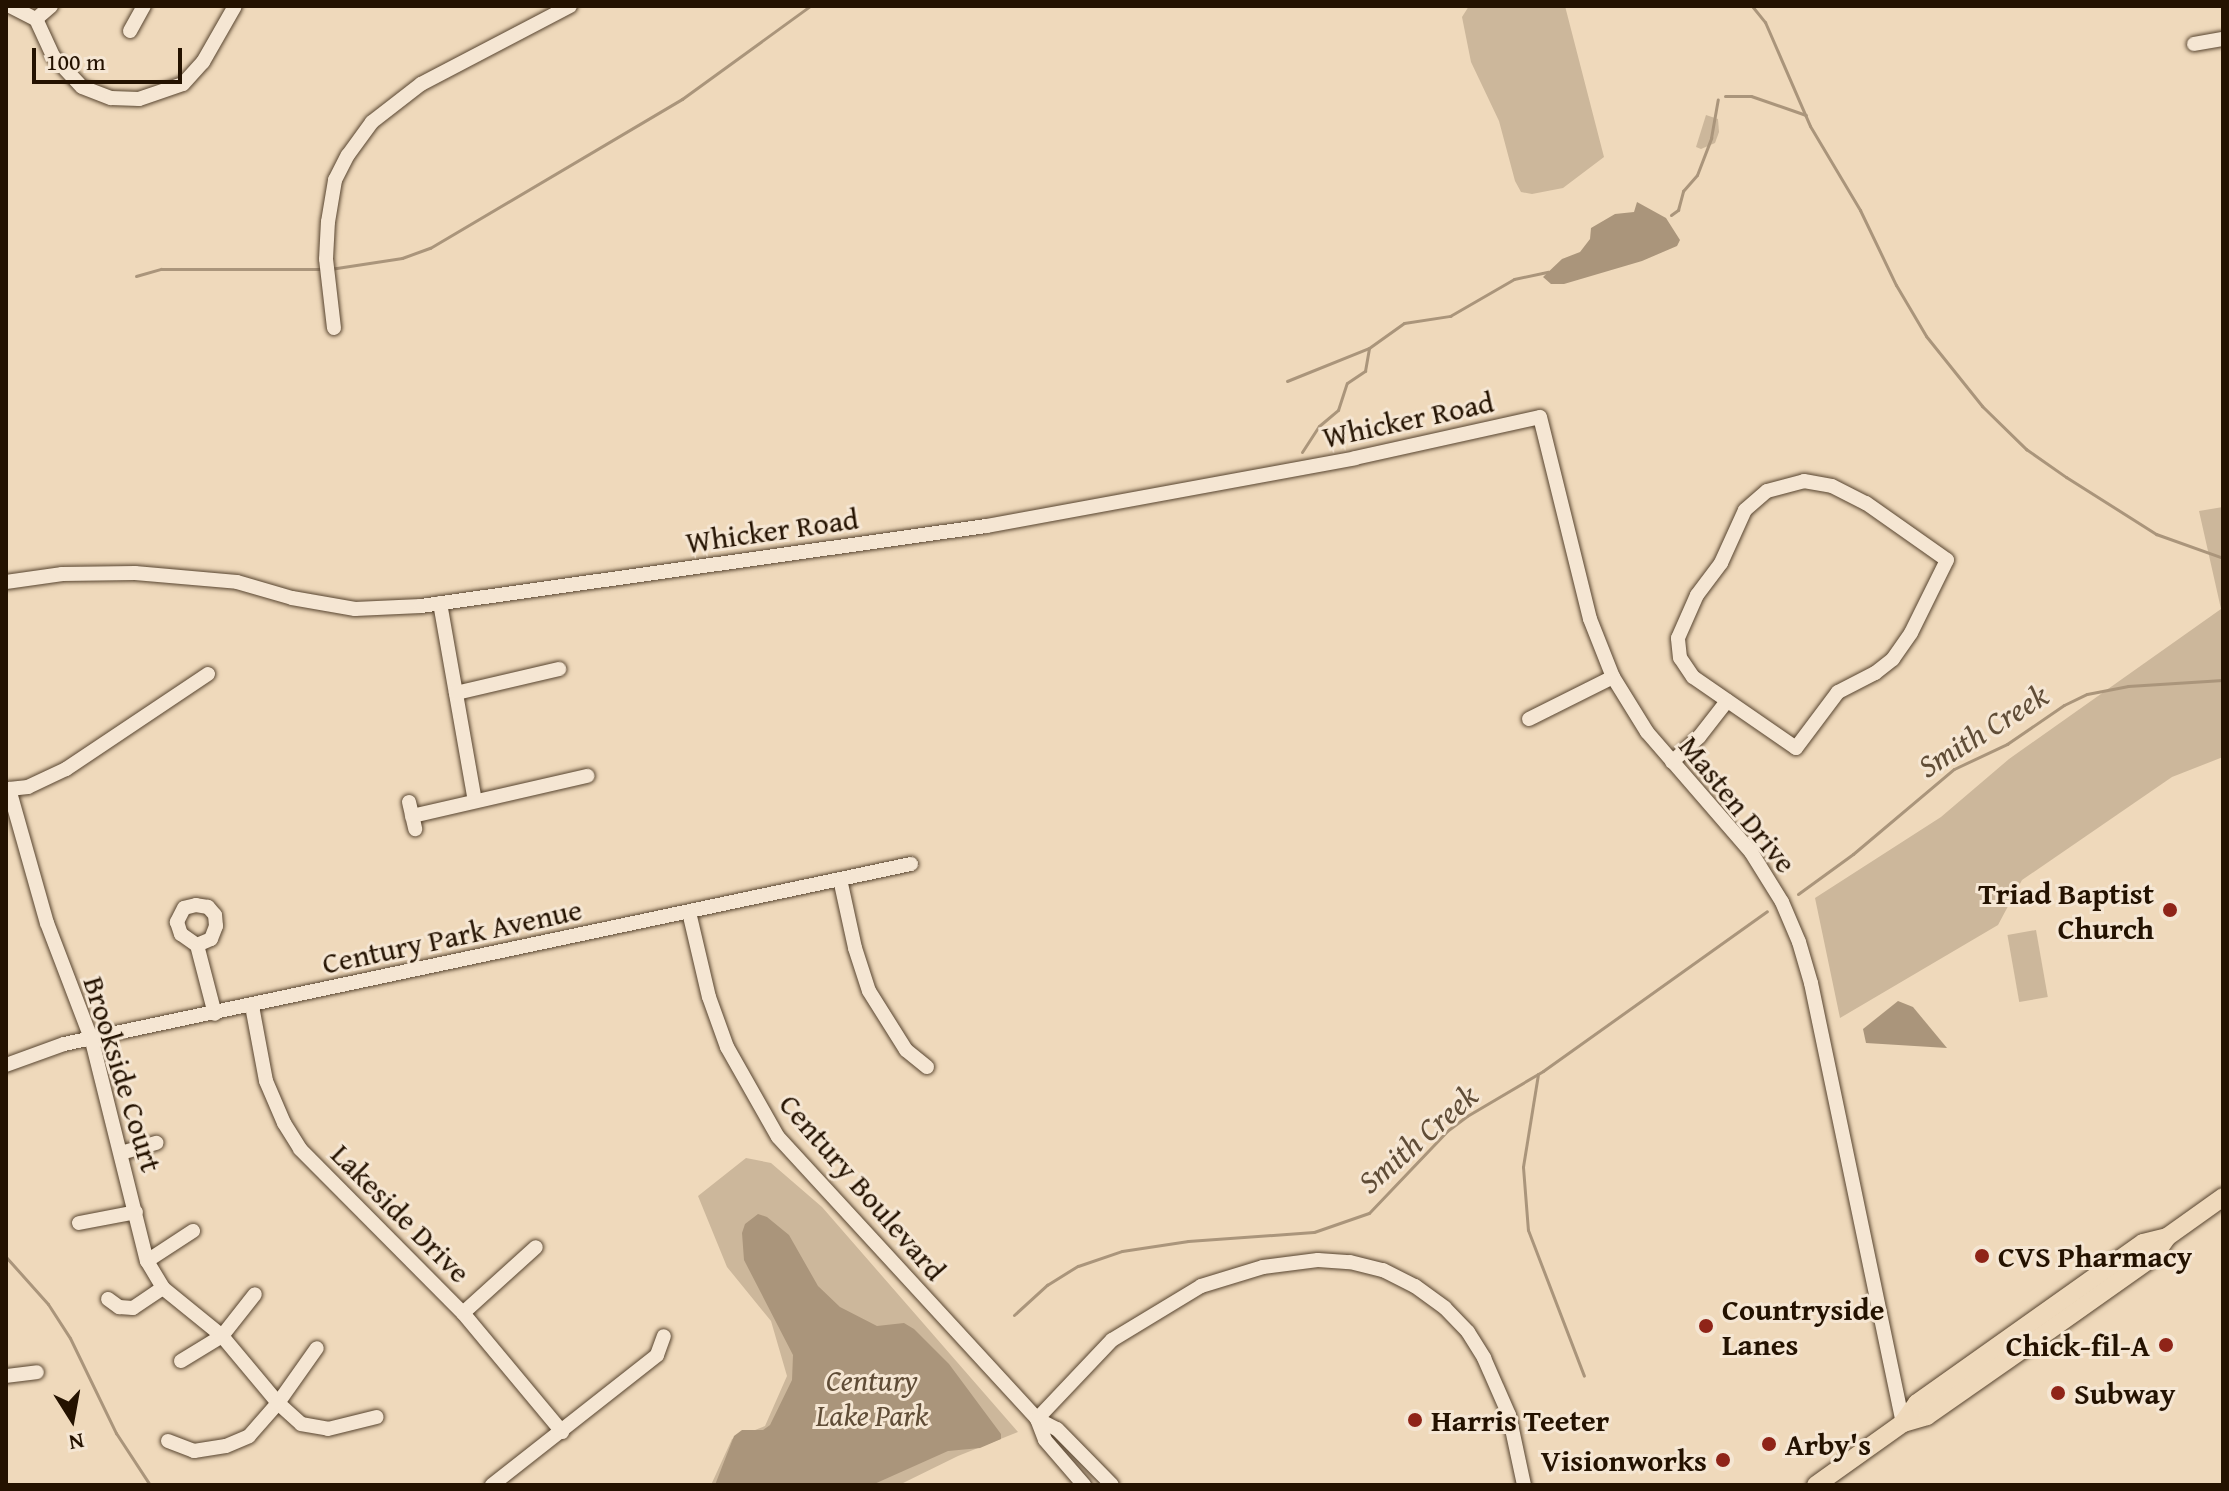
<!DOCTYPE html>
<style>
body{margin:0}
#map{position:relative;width:2229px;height:1491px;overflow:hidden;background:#efd9bb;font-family:"Gentium Book Plus",serif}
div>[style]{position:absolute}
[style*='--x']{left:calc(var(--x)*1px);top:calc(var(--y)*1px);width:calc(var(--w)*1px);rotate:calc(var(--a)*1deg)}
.green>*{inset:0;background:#ccb79b;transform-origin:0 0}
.water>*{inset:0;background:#aa957b}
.stream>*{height:3px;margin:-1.5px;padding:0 1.5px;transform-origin:1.5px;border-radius:1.5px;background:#aa957b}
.roads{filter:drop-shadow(0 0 2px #57442f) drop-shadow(0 0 2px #57442f)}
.minor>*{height:14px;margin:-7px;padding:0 7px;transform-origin:7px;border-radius:7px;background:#f5e6d3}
.major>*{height:18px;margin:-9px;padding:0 9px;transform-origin:9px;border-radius:9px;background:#efd9bb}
.dots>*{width:22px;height:22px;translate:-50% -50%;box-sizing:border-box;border:4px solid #f5e6d3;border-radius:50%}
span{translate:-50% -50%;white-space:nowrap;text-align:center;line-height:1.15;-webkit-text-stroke:6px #f5e6d3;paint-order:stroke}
.street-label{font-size:30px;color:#241200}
.poi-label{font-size:30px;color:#241200;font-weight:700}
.right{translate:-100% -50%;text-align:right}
.left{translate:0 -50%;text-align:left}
.park-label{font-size:30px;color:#5f4c36;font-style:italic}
.water-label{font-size:32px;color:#604d37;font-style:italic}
.frame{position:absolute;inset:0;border:8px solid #241200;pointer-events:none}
.north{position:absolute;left:32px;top:1379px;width:80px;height:80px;-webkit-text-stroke:6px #f5e6d3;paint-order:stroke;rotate:169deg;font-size:22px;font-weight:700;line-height:32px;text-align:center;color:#241200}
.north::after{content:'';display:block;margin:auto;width:28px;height:36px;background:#241200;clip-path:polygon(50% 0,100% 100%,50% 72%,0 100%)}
.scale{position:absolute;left:32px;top:48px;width:150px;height:36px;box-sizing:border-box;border:4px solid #241200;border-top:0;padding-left:10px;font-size:24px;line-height:28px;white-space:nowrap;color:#241200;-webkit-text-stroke:6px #f5e6d3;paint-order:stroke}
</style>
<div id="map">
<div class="green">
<div style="clip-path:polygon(1469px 6px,1565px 6px,1604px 157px,1563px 188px,1532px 194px,1521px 192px,1515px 181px,1499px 121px,1471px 62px,1462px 17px)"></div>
<div style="clip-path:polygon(1706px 115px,1718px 119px,1719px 132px,1715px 143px,1701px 149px,1696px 147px)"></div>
<div style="clip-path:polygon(2223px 507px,2223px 757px,2172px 777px,2022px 880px,1998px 925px,1840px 1018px,1815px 898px,1941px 817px,2009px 759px,2221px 609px,2199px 511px)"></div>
<div style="left:2036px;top:930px;width:68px;height:29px;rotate:80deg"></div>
<div style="clip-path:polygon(746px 1158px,771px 1163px,822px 1207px,1018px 1432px,958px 1456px,899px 1485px,711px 1485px,732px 1439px,765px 1426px,787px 1376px,771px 1321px,727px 1267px,698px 1196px)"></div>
</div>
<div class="water">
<div style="clip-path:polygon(1637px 202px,1666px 218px,1680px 240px,1677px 246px,1642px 261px,1564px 284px,1551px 284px,1543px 277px,1562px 259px,1580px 252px,1590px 239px,1591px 228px,1615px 214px,1634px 212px)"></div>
<div style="clip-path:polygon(1898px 1001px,1913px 1007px,1947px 1048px,1866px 1043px,1863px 1029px)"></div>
<div style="clip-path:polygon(758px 1214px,767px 1217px,789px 1235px,818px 1286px,840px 1307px,877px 1326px,904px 1323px,914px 1329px,949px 1364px,1001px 1434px,1001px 1439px,980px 1448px,948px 1451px,872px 1485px,715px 1485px,734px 1436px,742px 1430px,763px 1430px,770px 1425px,792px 1380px,793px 1355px,744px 1260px,742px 1233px,745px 1224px)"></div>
</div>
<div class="stream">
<div style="--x:1752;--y:6;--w:21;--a:51"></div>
<div style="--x:1765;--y:22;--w:113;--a:66.6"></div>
<div style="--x:1810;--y:126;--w:98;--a:59.2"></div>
<div style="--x:1860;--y:210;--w:83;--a:64.4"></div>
<div style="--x:1896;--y:285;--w:59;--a:59.5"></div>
<div style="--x:1926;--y:336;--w:90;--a:51.3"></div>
<div style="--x:1982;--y:406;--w:62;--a:44.3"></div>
<div style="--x:2026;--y:449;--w:49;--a:35"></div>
<div style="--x:2066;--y:477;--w:107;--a:32.3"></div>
<div style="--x:2156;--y:534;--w:71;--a:19.7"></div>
<div style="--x:1725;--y:96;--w:26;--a:0"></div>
<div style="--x:1751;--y:96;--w:58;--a:19.1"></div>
<div style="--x:1671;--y:215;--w:9;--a:-36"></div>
<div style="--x:1678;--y:210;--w:20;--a:-75"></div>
<div style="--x:1683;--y:191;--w:21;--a:-49"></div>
<div style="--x:1697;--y:175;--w:40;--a:-69"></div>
<div style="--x:1711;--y:138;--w:39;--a:-80"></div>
<div style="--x:330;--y:269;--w:73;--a:-8.7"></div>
<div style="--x:402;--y:258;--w:30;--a:-20"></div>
<div style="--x:430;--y:248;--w:293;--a:-30.6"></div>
<div style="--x:682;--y:99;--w:158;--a:-36"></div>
<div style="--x:136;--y:276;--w:26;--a:-16"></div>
<div style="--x:161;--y:269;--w:162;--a:0"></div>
<div style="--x:1287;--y:381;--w:88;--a:-21.9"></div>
<div style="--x:1302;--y:452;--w:31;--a:-57"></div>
<div style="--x:1319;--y:426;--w:25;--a:-40"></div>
<div style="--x:1338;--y:410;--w:28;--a:-72"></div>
<div style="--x:1347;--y:383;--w:22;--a:-34"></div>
<div style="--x:1365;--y:371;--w:23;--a:-80"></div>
<div style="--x:1369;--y:348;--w:43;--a:-35.5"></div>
<div style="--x:1404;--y:323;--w:47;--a:-8.7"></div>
<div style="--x:1450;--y:316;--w:74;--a:-30"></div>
<div style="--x:1514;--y:279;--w:35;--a:-12"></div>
<div style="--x:1798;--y:894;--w:68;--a:-36"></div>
<div style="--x:1853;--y:854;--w:132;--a:-40.1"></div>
<div style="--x:1954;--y:769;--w:59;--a:-25.3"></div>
<div style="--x:2007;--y:744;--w:69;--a:-34.4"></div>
<div style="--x:2064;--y:705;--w:25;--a:-26"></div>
<div style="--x:2087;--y:694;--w:42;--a:-11"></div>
<div style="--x:2128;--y:686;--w:95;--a:-3.6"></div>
<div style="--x:1538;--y:1074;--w:94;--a:99.2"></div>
<div style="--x:1523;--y:1167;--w:63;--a:85.5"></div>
<div style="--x:1528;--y:1230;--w:156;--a:69"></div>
<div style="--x:6;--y:1257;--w:63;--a:48.2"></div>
<div style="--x:48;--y:1304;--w:40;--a:57.1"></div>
<div style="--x:70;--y:1338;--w:106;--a:64.2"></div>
<div style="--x:116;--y:1433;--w:62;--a:56.8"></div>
<div style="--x:1014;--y:1315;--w:45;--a:-42.3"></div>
<div style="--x:1047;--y:1285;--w:36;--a:-32"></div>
<div style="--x:1078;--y:1266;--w:46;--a:-18.8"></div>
<div style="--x:1122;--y:1251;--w:67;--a:-8.6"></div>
<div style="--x:1188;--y:1241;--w:126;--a:-4.1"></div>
<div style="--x:1314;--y:1232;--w:58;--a:-19.1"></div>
<div style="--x:1369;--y:1213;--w:113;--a:-46.4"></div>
<div style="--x:1447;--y:1131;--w:25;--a:-37"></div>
<div style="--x:1467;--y:1116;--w:88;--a:-30.6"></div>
<div style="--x:1543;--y:1071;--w:275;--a:-35.5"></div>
</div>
<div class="roads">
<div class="minor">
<div style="--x:10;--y:6;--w:29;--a:27"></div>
<div style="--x:36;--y:19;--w:41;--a:65.3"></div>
<div style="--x:53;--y:56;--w:42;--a:46.9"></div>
<div style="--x:82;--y:87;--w:31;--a:21"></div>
<div style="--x:111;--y:98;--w:28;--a:2"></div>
<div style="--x:139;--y:99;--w:46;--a:-18.8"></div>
<div style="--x:183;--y:84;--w:30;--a:-48"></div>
<div style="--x:203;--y:62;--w:64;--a:-60.3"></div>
<div style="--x:36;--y:19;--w:20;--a:-41"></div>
<div style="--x:130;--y:31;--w:29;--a:-61"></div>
<div style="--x:2194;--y:44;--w:29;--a:-10"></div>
<div style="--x:334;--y:328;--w:69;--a:-96.6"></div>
<div style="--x:326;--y:259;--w:37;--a:-87"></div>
<div style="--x:328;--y:222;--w:43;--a:-80.5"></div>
<div style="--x:335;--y:180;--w:28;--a:-63"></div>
<div style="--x:348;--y:155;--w:41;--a:-54"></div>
<div style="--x:372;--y:122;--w:62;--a:-37.8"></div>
<div style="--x:421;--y:84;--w:168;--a:-27.6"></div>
<div style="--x:1804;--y:481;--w:28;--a:10"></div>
<div style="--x:1832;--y:486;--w:38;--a:27"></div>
<div style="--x:1866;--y:503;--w:99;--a:35.1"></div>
<div style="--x:1947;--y:560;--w:81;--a:116.3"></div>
<div style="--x:1911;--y:633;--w:32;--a:125"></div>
<div style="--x:1893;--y:659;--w:23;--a:142"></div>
<div style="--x:1875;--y:673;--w:42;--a:152.8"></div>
<div style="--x:1838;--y:692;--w:70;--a:126.9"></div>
<div style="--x:1796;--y:748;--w:125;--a:-145.4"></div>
<div style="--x:1693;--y:677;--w:23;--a:-124"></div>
<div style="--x:1680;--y:658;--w:20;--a:-96"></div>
<div style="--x:1678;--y:638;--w:47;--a:-66.2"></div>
<div style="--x:1697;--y:595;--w:40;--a:-53"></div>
<div style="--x:1721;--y:563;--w:58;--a:-65.6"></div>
<div style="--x:1745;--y:510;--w:29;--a:-41"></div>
<div style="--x:1767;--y:491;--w:38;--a:-15"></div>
<div style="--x:6;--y:582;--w:57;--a:-8.1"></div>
<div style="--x:62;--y:574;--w:73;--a:-0.8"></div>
<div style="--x:135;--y:573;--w:102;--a:5"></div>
<div style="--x:237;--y:582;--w:57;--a:16.2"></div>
<div style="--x:292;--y:598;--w:64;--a:9.9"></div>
<div style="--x:355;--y:609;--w:66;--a:-2.6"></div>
<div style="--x:421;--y:606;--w:571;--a:-8.06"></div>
<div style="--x:986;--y:526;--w:375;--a:-10.4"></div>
<div style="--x:1355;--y:458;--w:189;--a:-12.5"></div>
<div style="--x:1540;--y:417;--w:208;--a:76.1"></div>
<div style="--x:1590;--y:619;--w:62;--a:68.4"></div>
<div style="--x:1613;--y:677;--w:65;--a:58.3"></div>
<div style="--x:1647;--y:732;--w:159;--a:49.1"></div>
<div style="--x:1751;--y:852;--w:59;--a:58.2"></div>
<div style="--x:1782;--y:902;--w:43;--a:67"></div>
<div style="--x:1799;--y:942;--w:43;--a:73.7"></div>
<div style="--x:1811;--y:983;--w:450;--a:78.2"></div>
<div style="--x:440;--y:603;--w:201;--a:80"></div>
<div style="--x:208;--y:674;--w:171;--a:146.2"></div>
<div style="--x:66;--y:769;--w:42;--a:154.7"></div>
<div style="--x:28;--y:787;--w:19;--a:174"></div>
<div style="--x:9;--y:789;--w:139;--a:74.2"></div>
<div style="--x:47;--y:923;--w:126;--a:69.1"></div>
<div style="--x:92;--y:1041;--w:227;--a:76"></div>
<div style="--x:147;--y:1261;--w:31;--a:59"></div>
<div style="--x:163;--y:1288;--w:76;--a:39.1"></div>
<div style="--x:222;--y:1336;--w:87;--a:50.1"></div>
<div style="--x:278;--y:1403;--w:31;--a:42"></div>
<div style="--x:301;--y:1424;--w:27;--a:10"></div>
<div style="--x:328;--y:1429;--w:50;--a:-13.8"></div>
<div style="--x:456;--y:693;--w:106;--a:-13.1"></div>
<div style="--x:1529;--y:719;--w:94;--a:-26.6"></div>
<div style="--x:1672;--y:762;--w:37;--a:-43"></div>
<div style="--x:1699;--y:737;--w:46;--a:-52.1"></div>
<div style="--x:409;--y:802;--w:28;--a:77"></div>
<div style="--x:412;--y:816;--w:180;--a:-12.9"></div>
<div style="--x:840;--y:879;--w:71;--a:77.7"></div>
<div style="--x:855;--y:948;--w:45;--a:72"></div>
<div style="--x:869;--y:991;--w:70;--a:57.9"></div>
<div style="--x:906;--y:1050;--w:27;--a:39"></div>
<div style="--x:689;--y:912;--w:87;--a:76.8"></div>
<div style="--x:709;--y:997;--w:53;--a:70.2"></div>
<div style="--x:727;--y:1047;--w:103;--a:60.5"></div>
<div style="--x:778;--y:1137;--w:383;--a:47.4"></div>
<div style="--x:1037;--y:1419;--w:22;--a:27"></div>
<div style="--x:1057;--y:1429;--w:78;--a:45.5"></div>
<div style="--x:197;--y:945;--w:15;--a:-23"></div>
<div style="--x:211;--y:939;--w:14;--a:-69"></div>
<div style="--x:216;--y:926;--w:11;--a:-95"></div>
<div style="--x:215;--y:915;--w:11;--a:-131"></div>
<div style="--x:208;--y:907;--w:12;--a:-171"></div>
<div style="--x:196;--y:905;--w:12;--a:166"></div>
<div style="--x:184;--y:908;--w:16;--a:117"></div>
<div style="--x:177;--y:922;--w:13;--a:72"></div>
<div style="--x:181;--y:934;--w:19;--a:35"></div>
<div style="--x:197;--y:945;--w:71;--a:75.4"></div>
<div style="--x:252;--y:1006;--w:76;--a:79.4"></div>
<div style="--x:266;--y:1081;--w:46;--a:66.8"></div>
<div style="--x:284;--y:1123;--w:31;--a:58"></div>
<div style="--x:300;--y:1149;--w:231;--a:45.2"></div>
<div style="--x:463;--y:1313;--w:155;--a:50.2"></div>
<div style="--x:6;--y:1065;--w:62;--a:-19.9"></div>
<div style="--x:64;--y:1044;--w:866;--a:-12"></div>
<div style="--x:121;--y:1153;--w:37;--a:-16"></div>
<div style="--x:79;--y:1223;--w:58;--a:-10.9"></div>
<div style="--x:147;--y:1261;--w:55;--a:-33.1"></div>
<div style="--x:108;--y:1299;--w:14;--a:36"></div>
<div style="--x:119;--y:1307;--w:14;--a:4"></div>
<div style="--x:133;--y:1308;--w:36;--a:-34"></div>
<div style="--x:463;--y:1313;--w:98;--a:-42.1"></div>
<div style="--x:181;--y:1361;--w:48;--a:-31.4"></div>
<div style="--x:222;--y:1336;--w:53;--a:-51.8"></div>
<div style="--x:6;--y:1376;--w:31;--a:-7"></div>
<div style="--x:1037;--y:1419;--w:109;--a:-46.5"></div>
<div style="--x:1112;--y:1340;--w:104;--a:-31.2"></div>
<div style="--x:1201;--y:1286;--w:65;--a:-17"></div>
<div style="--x:1263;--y:1267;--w:55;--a:-7.3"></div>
<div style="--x:1318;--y:1260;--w:32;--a:4"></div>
<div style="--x:1350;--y:1262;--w:34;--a:14"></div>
<div style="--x:1383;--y:1270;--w:36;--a:27"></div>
<div style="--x:1415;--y:1286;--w:37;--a:36"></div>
<div style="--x:1445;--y:1308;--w:33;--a:46"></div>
<div style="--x:1468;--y:1332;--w:31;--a:58"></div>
<div style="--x:1484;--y:1358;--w:62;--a:66.3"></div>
<div style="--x:1509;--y:1415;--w:72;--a:77.9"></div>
<div style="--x:1037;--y:1419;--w:22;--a:69"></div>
<div style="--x:1045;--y:1440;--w:60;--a:49.1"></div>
<div style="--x:168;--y:1441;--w:28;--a:21"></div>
<div style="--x:194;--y:1451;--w:32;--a:-9"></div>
<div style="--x:226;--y:1446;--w:25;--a:-23"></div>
<div style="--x:249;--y:1436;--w:44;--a:-48.7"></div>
<div style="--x:278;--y:1403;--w:67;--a:-54.7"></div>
<div style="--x:492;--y:1485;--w:210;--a:-38.2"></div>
<div style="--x:657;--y:1355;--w:20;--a:-70"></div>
</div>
<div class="major">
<div style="--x:1903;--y:1423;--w:24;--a:-55"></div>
<div style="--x:1917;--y:1403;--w:277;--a:-35.3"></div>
<div style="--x:2143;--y:1243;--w:25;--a:-14"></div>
<div style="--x:1816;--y:1485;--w:107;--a:-35.5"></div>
<div style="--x:1903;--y:1423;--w:25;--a:-16"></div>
<div style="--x:1927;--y:1416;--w:117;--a:-34.9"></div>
<div style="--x:2023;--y:1349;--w:159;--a:-35.3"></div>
<div style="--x:2153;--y:1257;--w:24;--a:-55"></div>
<div style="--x:2167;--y:1237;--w:69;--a:-35.5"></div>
</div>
</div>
<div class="dots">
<div style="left:2170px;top:910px;background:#8f2418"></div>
<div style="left:1982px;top:1256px;background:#8f2418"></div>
<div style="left:1706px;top:1326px;background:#8f2418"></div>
<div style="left:2166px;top:1345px;background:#8f2418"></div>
<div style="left:2058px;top:1393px;background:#8f2418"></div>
<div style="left:1415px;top:1420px;background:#8f2418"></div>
<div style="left:1769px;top:1444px;background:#8f2418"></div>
<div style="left:1723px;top:1460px;background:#8f2418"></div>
</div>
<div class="street-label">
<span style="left:1408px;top:419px;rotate:-12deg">Whicker Road</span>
<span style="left:772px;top:530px;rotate:-8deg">Whicker Road</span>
<span style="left:1738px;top:804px;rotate:51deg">Masten Drive</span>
<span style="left:452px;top:936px;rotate:-12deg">Century Park Avenue</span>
<span style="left:123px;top:1074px;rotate:73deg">Brookside Court</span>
<span style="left:863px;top:1187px;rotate:49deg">Century Boulevard</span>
<span style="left:401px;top:1213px;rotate:45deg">Lakeside Drive</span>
</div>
<div class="poi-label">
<span class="right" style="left:2154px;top:910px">Triad Baptist<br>Church</span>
<span class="left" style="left:1998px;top:1256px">CVS Pharmacy</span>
<span class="left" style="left:1722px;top:1326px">Countryside<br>Lanes</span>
<span class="right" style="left:2150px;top:1345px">Chick-fil-A</span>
<span class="left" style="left:2074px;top:1393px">Subway</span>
<span class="left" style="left:1431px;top:1420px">Harris Teeter</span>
<span class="left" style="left:1785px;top:1444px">Arby's</span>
<span class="right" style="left:1707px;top:1460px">Visionworks</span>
</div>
<div class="park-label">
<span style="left:872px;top:1397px">Century<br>Lake Park</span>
</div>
<div class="water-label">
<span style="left:1983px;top:731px;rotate:-32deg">Smith Creek</span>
<span style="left:1418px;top:1139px;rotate:-41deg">Smith Creek</span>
</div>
<div class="frame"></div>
<div class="north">N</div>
<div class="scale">100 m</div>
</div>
